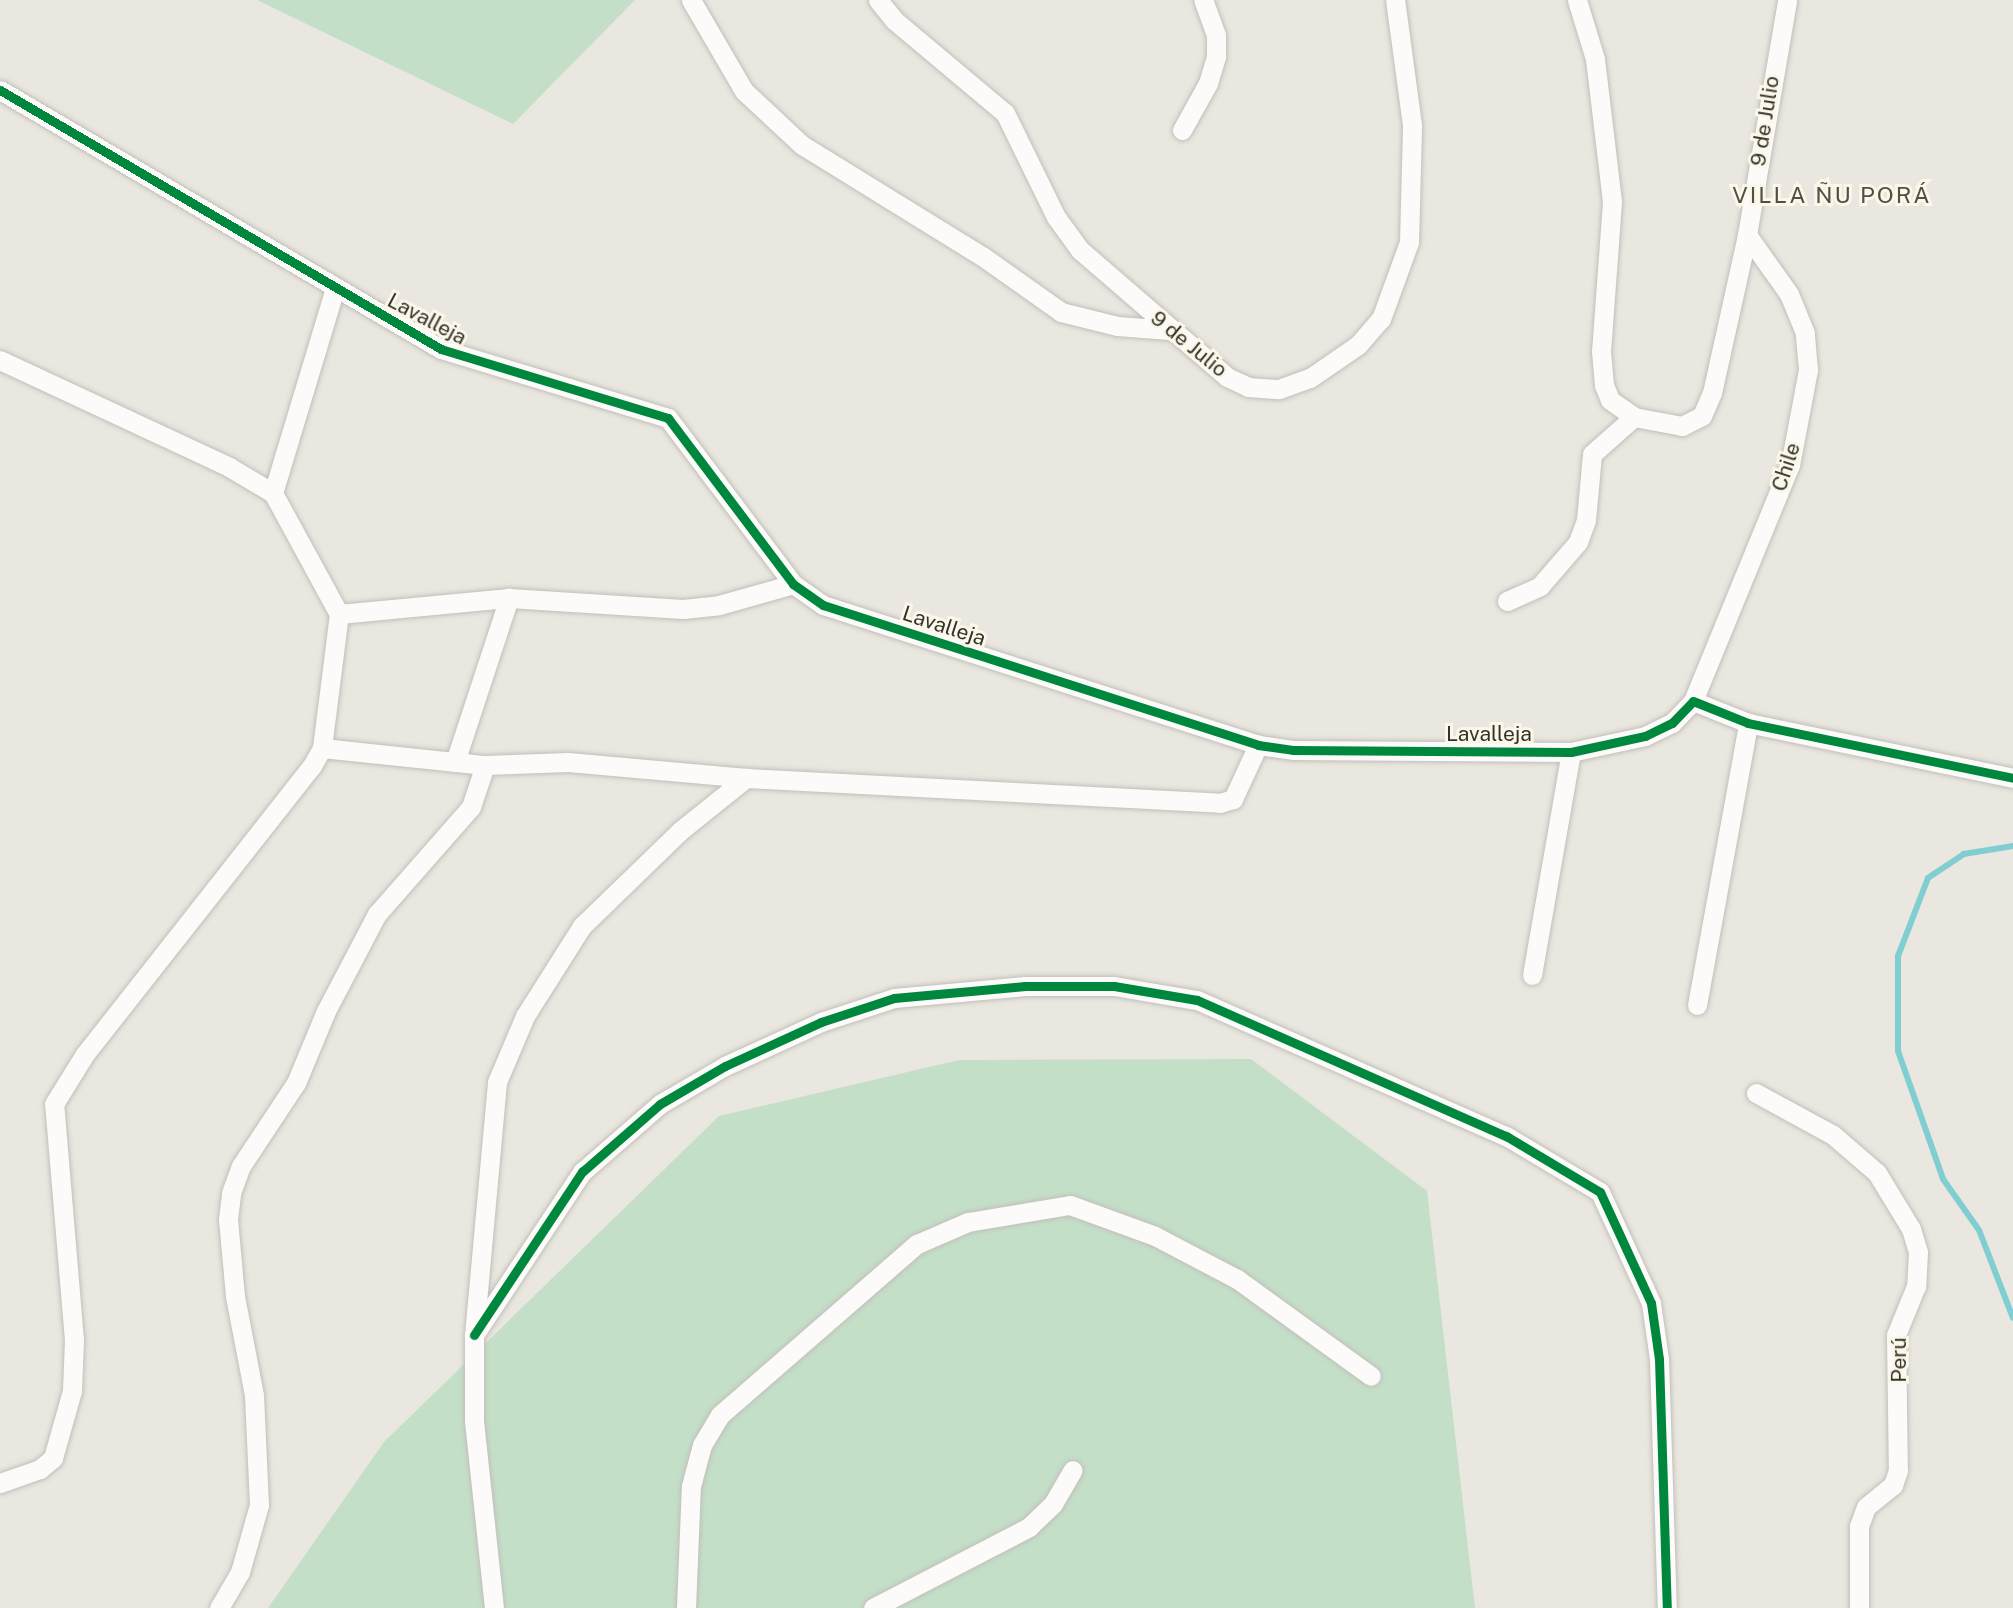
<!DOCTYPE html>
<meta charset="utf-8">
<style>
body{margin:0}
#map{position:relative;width:2013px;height:1608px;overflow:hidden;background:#e9e7df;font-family:"Public Sans",sans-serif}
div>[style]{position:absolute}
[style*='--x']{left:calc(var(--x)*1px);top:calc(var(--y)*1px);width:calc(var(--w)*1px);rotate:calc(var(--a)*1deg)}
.green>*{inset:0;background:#c4dfc8}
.stream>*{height:6px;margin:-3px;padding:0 3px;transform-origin:3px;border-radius:3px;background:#80ced2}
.roads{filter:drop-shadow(0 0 2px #c1bfba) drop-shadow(0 0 2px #c1bfba)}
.minor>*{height:19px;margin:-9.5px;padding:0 9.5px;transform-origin:9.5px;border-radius:9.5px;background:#fcfbfa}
.cycleway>*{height:9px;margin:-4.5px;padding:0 4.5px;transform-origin:4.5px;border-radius:4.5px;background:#00873e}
span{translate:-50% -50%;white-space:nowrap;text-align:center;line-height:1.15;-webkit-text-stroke:6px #fbf7e9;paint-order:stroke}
.street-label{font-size:21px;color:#33322c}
.neighbourhood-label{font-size:23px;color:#524f43;letter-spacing:2px}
</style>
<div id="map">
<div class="green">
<div style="clip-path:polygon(257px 0,635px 0,513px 124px)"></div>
<div style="clip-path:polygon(1251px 1059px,1427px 1191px,1475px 1608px,268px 1608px,384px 1442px,719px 1116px,959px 1060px)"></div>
</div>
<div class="stream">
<div style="--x:2013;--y:846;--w:50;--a:170.7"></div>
<div style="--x:1964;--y:854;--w:43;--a:146.3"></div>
<div style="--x:1928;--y:878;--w:84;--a:111"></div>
<div style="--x:1898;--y:956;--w:95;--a:90"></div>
<div style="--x:1898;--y:1051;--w:136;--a:70.6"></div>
<div style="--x:1943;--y:1179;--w:62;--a:54.8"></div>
<div style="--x:1979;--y:1230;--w:94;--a:68.9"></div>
</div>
<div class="roads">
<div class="minor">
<div style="--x:691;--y:0;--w:105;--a:59.8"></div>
<div style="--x:744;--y:91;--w:79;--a:43"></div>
<div style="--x:802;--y:145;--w:211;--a:31.7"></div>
<div style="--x:982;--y:256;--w:97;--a:35.3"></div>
<div style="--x:1061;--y:312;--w:58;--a:14"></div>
<div style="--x:1117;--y:326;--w:53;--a:4.3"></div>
<div style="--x:878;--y:0;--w:26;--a:51"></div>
<div style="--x:894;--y:20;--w:145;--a:40"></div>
<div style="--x:1005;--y:113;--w:116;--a:63.9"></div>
<div style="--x:1056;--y:217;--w:41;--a:54"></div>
<div style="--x:1080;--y:250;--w:194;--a:40.8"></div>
<div style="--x:1227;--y:377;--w:23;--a:25"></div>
<div style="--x:1248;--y:387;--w:31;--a:4"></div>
<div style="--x:1279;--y:389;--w:33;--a:-20"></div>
<div style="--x:1310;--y:378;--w:58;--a:-34.5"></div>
<div style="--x:1358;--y:345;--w:35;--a:-49"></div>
<div style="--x:1381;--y:319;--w:82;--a:-70"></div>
<div style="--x:1409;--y:242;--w:117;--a:-88.5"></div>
<div style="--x:1412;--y:125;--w:126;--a:-97.7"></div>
<div style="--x:1577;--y:0;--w:62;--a:73"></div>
<div style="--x:1595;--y:59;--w:144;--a:83.2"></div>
<div style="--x:1612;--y:202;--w:149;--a:94.2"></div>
<div style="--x:1601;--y:351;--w:34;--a:85"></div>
<div style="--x:1604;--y:385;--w:16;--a:68"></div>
<div style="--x:1610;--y:400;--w:29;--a:35"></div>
<div style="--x:1634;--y:417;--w:49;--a:10.6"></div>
<div style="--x:1682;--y:426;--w:22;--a:-27"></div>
<div style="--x:1702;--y:416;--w:25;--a:-67"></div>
<div style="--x:1712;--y:393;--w:162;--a:-77.5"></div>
<div style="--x:1747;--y:235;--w:238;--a:-80.3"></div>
<div style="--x:0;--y:90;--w:511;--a:30.43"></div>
<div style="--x:441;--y:349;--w:237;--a:16.9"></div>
<div style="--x:668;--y:418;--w:208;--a:53"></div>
<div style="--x:793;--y:584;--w:37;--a:35"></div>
<div style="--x:823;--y:605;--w:457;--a:17.8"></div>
<div style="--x:1258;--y:745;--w:35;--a:8"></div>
<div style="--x:1293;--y:750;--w:278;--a:0.4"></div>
<div style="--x:1571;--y:752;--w:76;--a:-12.2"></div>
<div style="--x:1645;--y:736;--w:30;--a:-26"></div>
<div style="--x:1672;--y:723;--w:30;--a:-46"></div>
<div style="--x:1693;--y:701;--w:59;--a:21.8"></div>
<div style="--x:1748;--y:723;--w:271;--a:11.7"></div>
<div style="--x:1182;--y:130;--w:54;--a:-61"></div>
<div style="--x:1208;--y:83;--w:28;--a:-73"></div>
<div style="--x:1216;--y:56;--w:21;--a:-90"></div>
<div style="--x:1216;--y:35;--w:37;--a:-110"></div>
<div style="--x:335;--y:288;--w:214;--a:106.8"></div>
<div style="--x:273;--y:493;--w:138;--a:61.4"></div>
<div style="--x:0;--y:360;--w:253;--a:25"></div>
<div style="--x:229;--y:467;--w:51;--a:30.6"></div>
<div style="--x:1507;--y:601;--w:36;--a:-24"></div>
<div style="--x:1540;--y:586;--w:58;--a:-49.2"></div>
<div style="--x:1578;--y:542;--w:23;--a:-70"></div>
<div style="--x:1586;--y:520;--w:66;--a:-84.8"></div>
<div style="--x:1592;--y:454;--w:56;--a:-41.4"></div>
<div style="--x:1693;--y:701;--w:255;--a:-67.7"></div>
<div style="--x:1790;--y:465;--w:97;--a:-79.3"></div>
<div style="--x:1808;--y:370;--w:37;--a:-95"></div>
<div style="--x:1805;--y:333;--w:42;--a:-112.3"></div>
<div style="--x:1789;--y:294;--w:72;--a:-125.4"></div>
<div style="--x:322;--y:748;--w:164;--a:6"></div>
<div style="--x:485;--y:765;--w:83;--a:-2.1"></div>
<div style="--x:568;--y:762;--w:179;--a:5.1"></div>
<div style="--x:746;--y:778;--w:475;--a:3"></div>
<div style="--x:1220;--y:803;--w:14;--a:-17"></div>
<div style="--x:1233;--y:799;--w:60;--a:-65.2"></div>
<div style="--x:455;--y:762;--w:173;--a:-71.8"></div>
<div style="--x:1532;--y:975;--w:226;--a:-80.1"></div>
<div style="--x:1697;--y:1005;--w:287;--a:-79.7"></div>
<div style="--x:1756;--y:1093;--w:88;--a:28.6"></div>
<div style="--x:1833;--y:1135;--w:58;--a:40.8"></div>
<div style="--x:1877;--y:1173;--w:66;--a:58.7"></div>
<div style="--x:1911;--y:1229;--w:24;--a:73"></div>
<div style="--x:1918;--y:1252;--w:34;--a:93"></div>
<div style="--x:1916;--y:1286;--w:53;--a:112.2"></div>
<div style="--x:1896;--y:1335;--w:135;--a:89.2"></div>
<div style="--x:1898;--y:1470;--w:16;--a:108"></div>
<div style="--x:1893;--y:1485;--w:35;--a:141"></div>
<div style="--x:1866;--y:1507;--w:20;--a:110"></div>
<div style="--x:1859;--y:1526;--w:82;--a:90"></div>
<div style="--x:474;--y:1335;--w:196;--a:-56.5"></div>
<div style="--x:582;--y:1172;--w:103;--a:-41.1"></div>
<div style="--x:660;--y:1104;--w:75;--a:-30.3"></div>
<div style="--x:725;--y:1066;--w:106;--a:-24.6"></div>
<div style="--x:821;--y:1022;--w:77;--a:-18.2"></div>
<div style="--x:894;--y:998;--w:132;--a:-5.2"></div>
<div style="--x:1025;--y:986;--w:89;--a:0"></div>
<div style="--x:1114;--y:986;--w:84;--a:9.6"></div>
<div style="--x:1197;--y:1000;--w:338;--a:23.8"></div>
<div style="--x:1506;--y:1136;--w:109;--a:30.8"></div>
<div style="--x:1600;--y:1192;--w:122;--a:65.3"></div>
<div style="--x:1651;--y:1303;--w:57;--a:81.9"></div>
<div style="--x:1659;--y:1359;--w:249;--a:88.2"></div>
<div style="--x:0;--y:1483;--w:42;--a:-19.3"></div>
<div style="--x:40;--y:1469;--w:17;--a:-40"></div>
<div style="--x:53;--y:1458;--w:70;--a:-74.2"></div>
<div style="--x:72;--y:1391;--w:51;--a:-87.8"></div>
<div style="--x:74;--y:1340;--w:237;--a:-94.8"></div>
<div style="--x:54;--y:1104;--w:59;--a:-58.2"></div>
<div style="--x:85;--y:1054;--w:367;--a:-51.8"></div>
<div style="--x:312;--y:766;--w:21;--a:-61"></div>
<div style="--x:322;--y:748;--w:135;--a:-82.8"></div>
<div style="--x:339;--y:614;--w:171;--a:-5.4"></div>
<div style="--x:509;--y:598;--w:174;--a:3.6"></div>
<div style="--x:683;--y:609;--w:36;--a:-6"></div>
<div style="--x:719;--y:605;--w:77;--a:-15.8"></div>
<div style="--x:219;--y:1608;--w:42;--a:-59.7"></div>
<div style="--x:240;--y:1572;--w:70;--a:-74.2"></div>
<div style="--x:259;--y:1505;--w:110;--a:-92.6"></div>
<div style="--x:254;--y:1395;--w:101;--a:-100.9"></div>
<div style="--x:235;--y:1296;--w:77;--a:-95.2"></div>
<div style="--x:228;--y:1219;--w:26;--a:-83"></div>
<div style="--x:231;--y:1193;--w:29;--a:-70"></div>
<div style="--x:241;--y:1166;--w:100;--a:-56.5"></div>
<div style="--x:296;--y:1083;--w:78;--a:-67.4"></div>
<div style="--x:326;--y:1011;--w:110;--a:-62.3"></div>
<div style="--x:377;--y:914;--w:142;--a:-48.7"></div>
<div style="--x:471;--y:807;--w:44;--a:-71.6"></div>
<div style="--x:494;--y:1608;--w:189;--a:-96.1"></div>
<div style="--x:474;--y:1420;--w:85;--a:-90"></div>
<div style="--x:474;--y:1335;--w:254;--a:-84.8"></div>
<div style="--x:497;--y:1082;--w:72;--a:-67"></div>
<div style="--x:525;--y:1016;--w:107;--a:-57.7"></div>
<div style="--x:582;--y:926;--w:136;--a:-44.1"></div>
<div style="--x:680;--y:831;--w:85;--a:-38.8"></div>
<div style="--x:686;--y:1608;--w:122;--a:-87.7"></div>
<div style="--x:691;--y:1486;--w:42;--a:-75"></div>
<div style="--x:702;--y:1445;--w:35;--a:-59"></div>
<div style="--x:720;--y:1415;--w:261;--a:-41"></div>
<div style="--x:917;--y:1244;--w:56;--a:-23.3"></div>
<div style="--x:968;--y:1222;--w:103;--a:-9.5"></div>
<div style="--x:1070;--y:1205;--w:90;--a:20"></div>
<div style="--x:1155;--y:1236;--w:93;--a:27.7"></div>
<div style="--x:1237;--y:1279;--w:165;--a:35.9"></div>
<div style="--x:873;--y:1608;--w:176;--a:-27.4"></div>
<div style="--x:1029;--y:1527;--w:33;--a:-44"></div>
<div style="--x:1053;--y:1504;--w:39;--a:-60"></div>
</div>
</div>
<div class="cycleway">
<div style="--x:0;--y:90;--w:511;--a:30.43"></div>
<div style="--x:441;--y:349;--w:237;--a:16.9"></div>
<div style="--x:668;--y:418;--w:208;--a:53"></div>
<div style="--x:793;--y:584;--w:37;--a:35"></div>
<div style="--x:823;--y:605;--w:457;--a:17.8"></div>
<div style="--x:1258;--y:745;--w:35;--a:8"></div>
<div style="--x:1293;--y:750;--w:278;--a:0.4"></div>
<div style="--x:1571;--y:752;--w:76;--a:-12.2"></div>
<div style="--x:1645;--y:736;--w:30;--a:-26"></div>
<div style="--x:1672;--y:723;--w:30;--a:-46"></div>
<div style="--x:1693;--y:701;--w:59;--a:21.8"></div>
<div style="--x:1748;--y:723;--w:271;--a:11.7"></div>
<div style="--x:474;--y:1335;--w:196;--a:-56.5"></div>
<div style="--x:582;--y:1172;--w:103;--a:-41.1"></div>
<div style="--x:660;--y:1104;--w:75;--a:-30.3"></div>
<div style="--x:725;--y:1066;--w:106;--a:-24.6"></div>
<div style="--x:821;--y:1022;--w:77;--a:-18.2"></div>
<div style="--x:894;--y:998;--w:132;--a:-5.2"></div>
<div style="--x:1025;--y:986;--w:89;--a:0"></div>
<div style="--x:1114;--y:986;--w:84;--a:9.6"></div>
<div style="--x:1197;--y:1000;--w:338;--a:23.8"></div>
<div style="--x:1506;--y:1136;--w:109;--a:30.8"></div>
<div style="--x:1600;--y:1192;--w:122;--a:65.3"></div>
<div style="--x:1651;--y:1303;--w:57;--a:81.9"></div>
<div style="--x:1659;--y:1359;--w:249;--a:88.2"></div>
</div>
<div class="street-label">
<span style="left:1765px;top:121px;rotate:-81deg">9 de Julio</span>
<span style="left:427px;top:319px;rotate:28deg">Lavalleja</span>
<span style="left:1189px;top:344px;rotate:39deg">9 de Julio</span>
<span style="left:1786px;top:467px;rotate:-72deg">Chile</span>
<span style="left:944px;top:626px;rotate:18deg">Lavalleja</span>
<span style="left:1489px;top:734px">Lavalleja</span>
<span style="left:1899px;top:1360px;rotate:-90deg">Perú</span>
</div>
<div class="neighbourhood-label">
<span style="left:1832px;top:195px">VILLA ÑU PORÁ</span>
</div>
</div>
